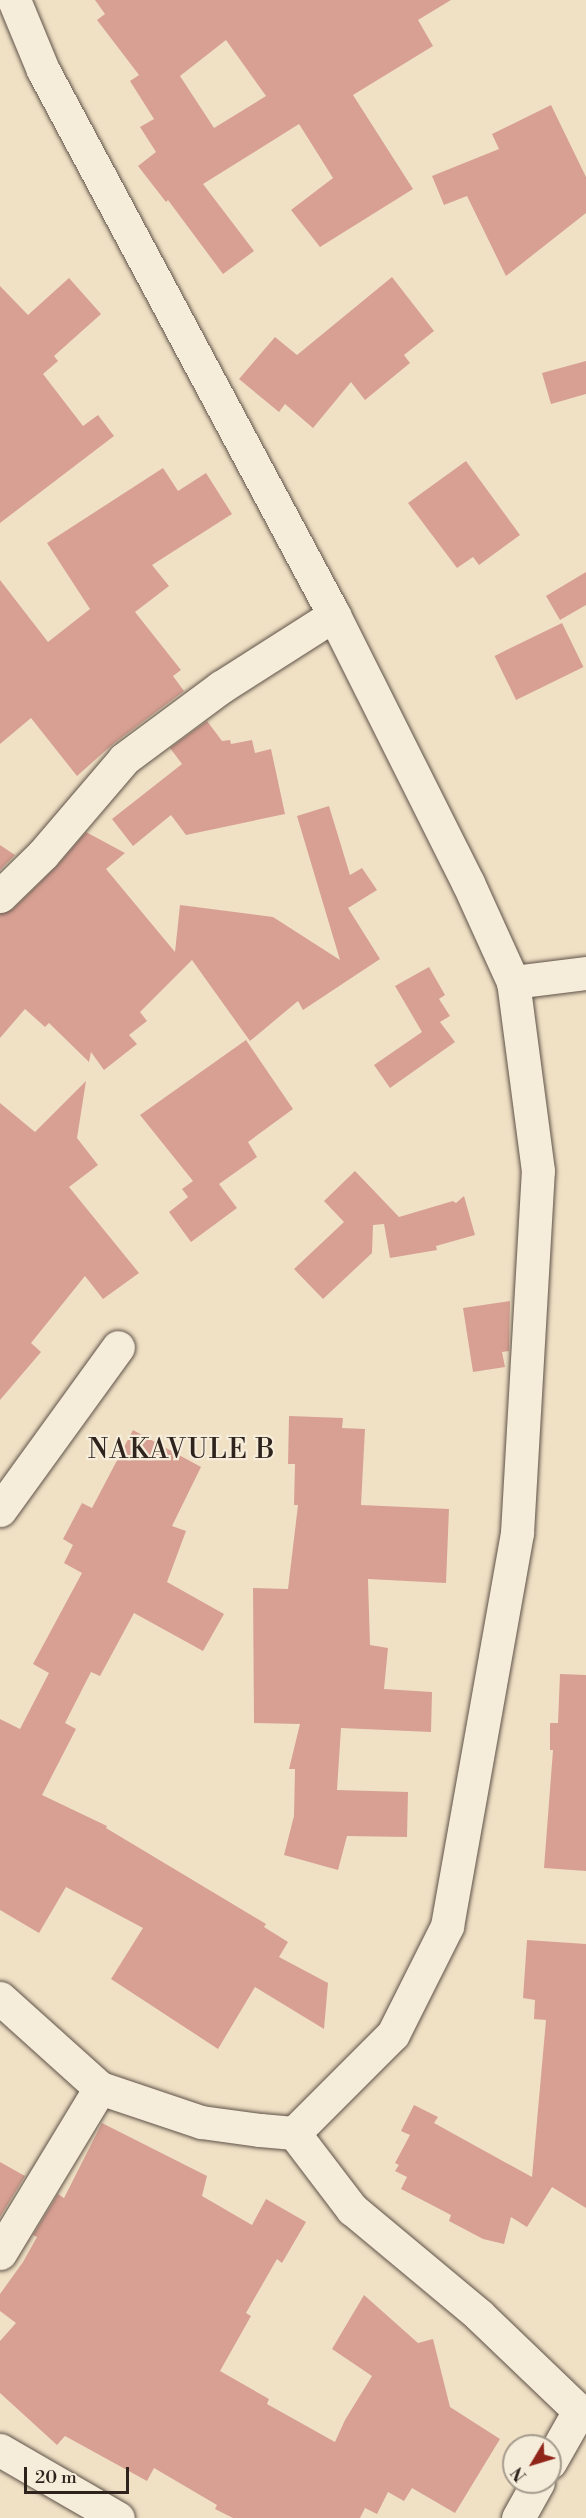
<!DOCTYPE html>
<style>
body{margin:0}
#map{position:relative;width:586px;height:2518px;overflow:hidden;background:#f0e1c5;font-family:"Libre Bodoni",serif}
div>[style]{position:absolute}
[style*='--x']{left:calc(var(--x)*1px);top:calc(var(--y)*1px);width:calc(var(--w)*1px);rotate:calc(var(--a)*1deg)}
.building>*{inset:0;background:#d7a093;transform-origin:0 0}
.roads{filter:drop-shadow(0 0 2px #5f5248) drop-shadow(0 0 2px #5f5248)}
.minor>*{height:33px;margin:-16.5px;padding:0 16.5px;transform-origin:16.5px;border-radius:16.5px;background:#f5ecd9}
span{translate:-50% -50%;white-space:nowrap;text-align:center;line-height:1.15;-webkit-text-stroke:4.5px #f5ecd9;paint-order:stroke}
.quarter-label{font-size:27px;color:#2f231e;letter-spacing:1.5px}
.north{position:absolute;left:502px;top:2434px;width:60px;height:60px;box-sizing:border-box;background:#f5ecd9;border:2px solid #a69c8e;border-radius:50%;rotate:232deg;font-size:16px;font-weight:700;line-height:24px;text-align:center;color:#2f231e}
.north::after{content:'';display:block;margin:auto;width:21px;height:27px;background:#8f2418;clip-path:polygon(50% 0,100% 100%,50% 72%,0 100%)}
.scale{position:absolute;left:24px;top:2467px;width:105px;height:27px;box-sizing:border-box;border:3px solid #2f231e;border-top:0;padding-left:8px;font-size:18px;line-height:21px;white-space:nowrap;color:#2f231e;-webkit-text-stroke:4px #f5ecd9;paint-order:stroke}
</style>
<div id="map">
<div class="building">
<div style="clip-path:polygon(evenodd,95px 0,451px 0,418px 20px,433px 46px,353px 95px,413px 189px,320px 247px,291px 210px,333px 178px,299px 124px,203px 184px,254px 251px,223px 274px,168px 200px,166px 202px,138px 166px,156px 152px,140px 127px,154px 119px,130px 81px,139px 75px,97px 20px,105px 14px,95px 0,226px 40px,266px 96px,214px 128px,180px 76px,226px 40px)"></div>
<div style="clip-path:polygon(551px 105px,586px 177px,586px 213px,506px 276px,467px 196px,444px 205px,432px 176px,499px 149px,492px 134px)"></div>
<div style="clip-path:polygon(392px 277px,434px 331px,404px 355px,410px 363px,365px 400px,351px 382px,313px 428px,285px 404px,279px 412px,239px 379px,275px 337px,297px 355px)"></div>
<div style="clip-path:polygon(69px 278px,101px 314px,54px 356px,58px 361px,43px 374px,83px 426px,98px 415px,114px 436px,0 523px,0 286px,28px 315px)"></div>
<div style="clip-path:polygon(586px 361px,586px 394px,551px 404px,542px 373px)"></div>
<div style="clip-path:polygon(466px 461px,520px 535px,479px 565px,473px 557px,457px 568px,408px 503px)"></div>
<div style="clip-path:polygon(163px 468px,178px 491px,206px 473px,232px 514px,152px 565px,169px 586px,135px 612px,181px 670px,173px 676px,184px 691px,113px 744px,77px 776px,31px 718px,0 744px,0 580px,48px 642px,90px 609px,47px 543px)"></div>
<div style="clip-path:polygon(586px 572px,586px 605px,560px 620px,546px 596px)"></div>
<div style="left:562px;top:623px;width:49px;height:75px;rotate:64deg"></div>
<div style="clip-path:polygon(207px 721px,222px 741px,230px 740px,231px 744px,252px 740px,255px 753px,271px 749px,285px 814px,186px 835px,171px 815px,133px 846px,112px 819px,182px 764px,170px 748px)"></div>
<div style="clip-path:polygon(329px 806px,350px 875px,362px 868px,377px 890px,348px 908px,380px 959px,303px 1010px,298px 1001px,250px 1041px,192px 960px,140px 1012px,147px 1021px,129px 1035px,137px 1044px,104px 1070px,91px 1052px,89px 1062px,49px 1023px,45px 1027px,25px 1009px,0 1038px,0 914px,13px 909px,56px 867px,86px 832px,125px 853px,106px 869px,175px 952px,180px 905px,273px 917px,340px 960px,297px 816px)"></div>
<div style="clip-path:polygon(0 845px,15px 855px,0 870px)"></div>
<div style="clip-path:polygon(429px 967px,445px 995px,439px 999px,450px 1016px,440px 1022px,455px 1042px,390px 1088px,374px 1065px,422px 1032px,395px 986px)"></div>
<div style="clip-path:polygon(246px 1040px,293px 1109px,248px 1142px,257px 1157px,219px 1184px,237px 1208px,191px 1242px,169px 1212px,188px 1197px,182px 1189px,193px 1181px,140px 1115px)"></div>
<div style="clip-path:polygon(86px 1081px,77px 1138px,98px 1165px,69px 1187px,139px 1273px,103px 1299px,85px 1276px,31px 1343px,41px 1352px,0 1400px,0 1103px,35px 1132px)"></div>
<div style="clip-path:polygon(355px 1171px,399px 1217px,453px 1201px,456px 1203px,464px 1196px,475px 1235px,436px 1246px,437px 1250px,390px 1258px,384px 1224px,373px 1225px,372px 1253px,323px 1299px,294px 1269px,344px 1222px,324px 1201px)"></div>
<div style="clip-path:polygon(510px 1301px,509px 1351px,502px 1352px,505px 1367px,473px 1372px,463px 1308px)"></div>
<div style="clip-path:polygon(289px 1416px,343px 1418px,342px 1428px,365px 1429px,361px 1505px,449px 1509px,446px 1583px,368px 1579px,370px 1645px,388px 1648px,384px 1689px,432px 1692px,431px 1732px,341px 1728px,337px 1790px,408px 1792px,407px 1837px,347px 1836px,338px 1870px,284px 1855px,294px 1816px,295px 1769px,289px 1769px,300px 1724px,254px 1723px,253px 1588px,288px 1589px,298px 1505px,294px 1505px,295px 1464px,288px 1464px)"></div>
<div style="clip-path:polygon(133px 1430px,201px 1467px,172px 1526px,186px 1531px,167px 1582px,224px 1614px,203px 1651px,134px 1613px,100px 1676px,91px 1672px,65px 1723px,76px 1729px,42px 1795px,107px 1826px,106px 1828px,266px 1924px,264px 1927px,288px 1942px,279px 1957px,328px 1983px,324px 2029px,255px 1987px,218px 2049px,111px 1979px,143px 1928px,66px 1887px,39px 1933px,0 1910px,0 1719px,20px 1729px,49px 1673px,33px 1664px,82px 1573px,64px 1563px,73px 1545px,63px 1539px,82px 1503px,92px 1508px)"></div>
<div style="clip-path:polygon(560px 1674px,586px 1675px,586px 1871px,544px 1868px,553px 1750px,550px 1750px,550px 1723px,558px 1723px)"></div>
<div style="clip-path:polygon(527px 1940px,586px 1944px,586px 2208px,552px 2187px,527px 2227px,511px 2217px,504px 2244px,483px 2239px,449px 2221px,451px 2215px,401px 2189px,407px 2177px,395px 2171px,399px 2165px,395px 2163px,410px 2135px,401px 2131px,414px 2105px,438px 2117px,434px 2123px,532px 2177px,546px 2020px,534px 2019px,535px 2000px,523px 1998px)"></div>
<div style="clip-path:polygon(102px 2123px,207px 2176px,202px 2196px,252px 2225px,266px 2199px,306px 2222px,282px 2263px,277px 2259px,246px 2313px,251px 2316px,220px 2371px,269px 2399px,267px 2404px,335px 2442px,345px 2420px,372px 2376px,332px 2349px,364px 2295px,418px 2343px,433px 2339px,450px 2407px,500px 2439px,455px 2513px,412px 2488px,404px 2501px,388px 2492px,377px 2514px,365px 2508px,360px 2518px,233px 2518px,215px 2509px,217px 2505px,154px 2468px,147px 2481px,65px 2436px,57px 2445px,0 2393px,0 2341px,16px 2323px,0 2311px,0 2294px,23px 2262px,37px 2237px,33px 2235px,58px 2194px,64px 2198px)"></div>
<div style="clip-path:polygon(0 2162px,25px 2176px,0 2217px)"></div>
</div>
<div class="roads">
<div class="minor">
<div style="--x:0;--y:896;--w:60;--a:-44.3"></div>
<div style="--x:43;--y:854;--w:125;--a:-49.5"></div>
<div style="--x:124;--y:759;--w:121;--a:-36.6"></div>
<div style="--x:221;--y:687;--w:134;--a:-32.5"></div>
<div style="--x:513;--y:982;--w:74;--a:-7"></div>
<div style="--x:0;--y:1510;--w:201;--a:-54.1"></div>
<div style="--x:0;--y:1998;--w:135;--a:42"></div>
<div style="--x:100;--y:2088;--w:107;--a:18.6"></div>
<div style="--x:201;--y:2122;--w:60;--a:7.7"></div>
<div style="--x:260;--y:2130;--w:34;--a:5"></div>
<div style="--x:294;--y:2133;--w:140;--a:-45"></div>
<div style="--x:393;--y:2034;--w:121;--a:-63.4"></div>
<div style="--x:447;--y:1926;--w:399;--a:-79.9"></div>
<div style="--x:517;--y:1533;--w:363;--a:-86.7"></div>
<div style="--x:538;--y:1171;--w:191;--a:-97.5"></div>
<div style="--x:513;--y:982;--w:109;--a:-114.4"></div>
<div style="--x:468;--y:883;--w:300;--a:-116.6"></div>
<div style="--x:334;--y:615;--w:618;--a:-118.1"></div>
<div style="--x:43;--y:70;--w:76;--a:-112.5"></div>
<div style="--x:294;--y:2133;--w:96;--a:52.7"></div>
<div style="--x:352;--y:2209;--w:165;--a:39.8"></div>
<div style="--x:479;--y:2315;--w:139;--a:43.8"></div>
<div style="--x:579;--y:2411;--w:59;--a:119.6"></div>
<div style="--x:0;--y:2253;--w:193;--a:-58.8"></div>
<div style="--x:0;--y:2450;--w:136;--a:30"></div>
<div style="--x:518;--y:2518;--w:41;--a:-60.9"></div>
</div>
</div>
<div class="quarter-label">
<span style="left:182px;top:1451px">NAKAVULE B</span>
</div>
<div class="north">N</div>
<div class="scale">20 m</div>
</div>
